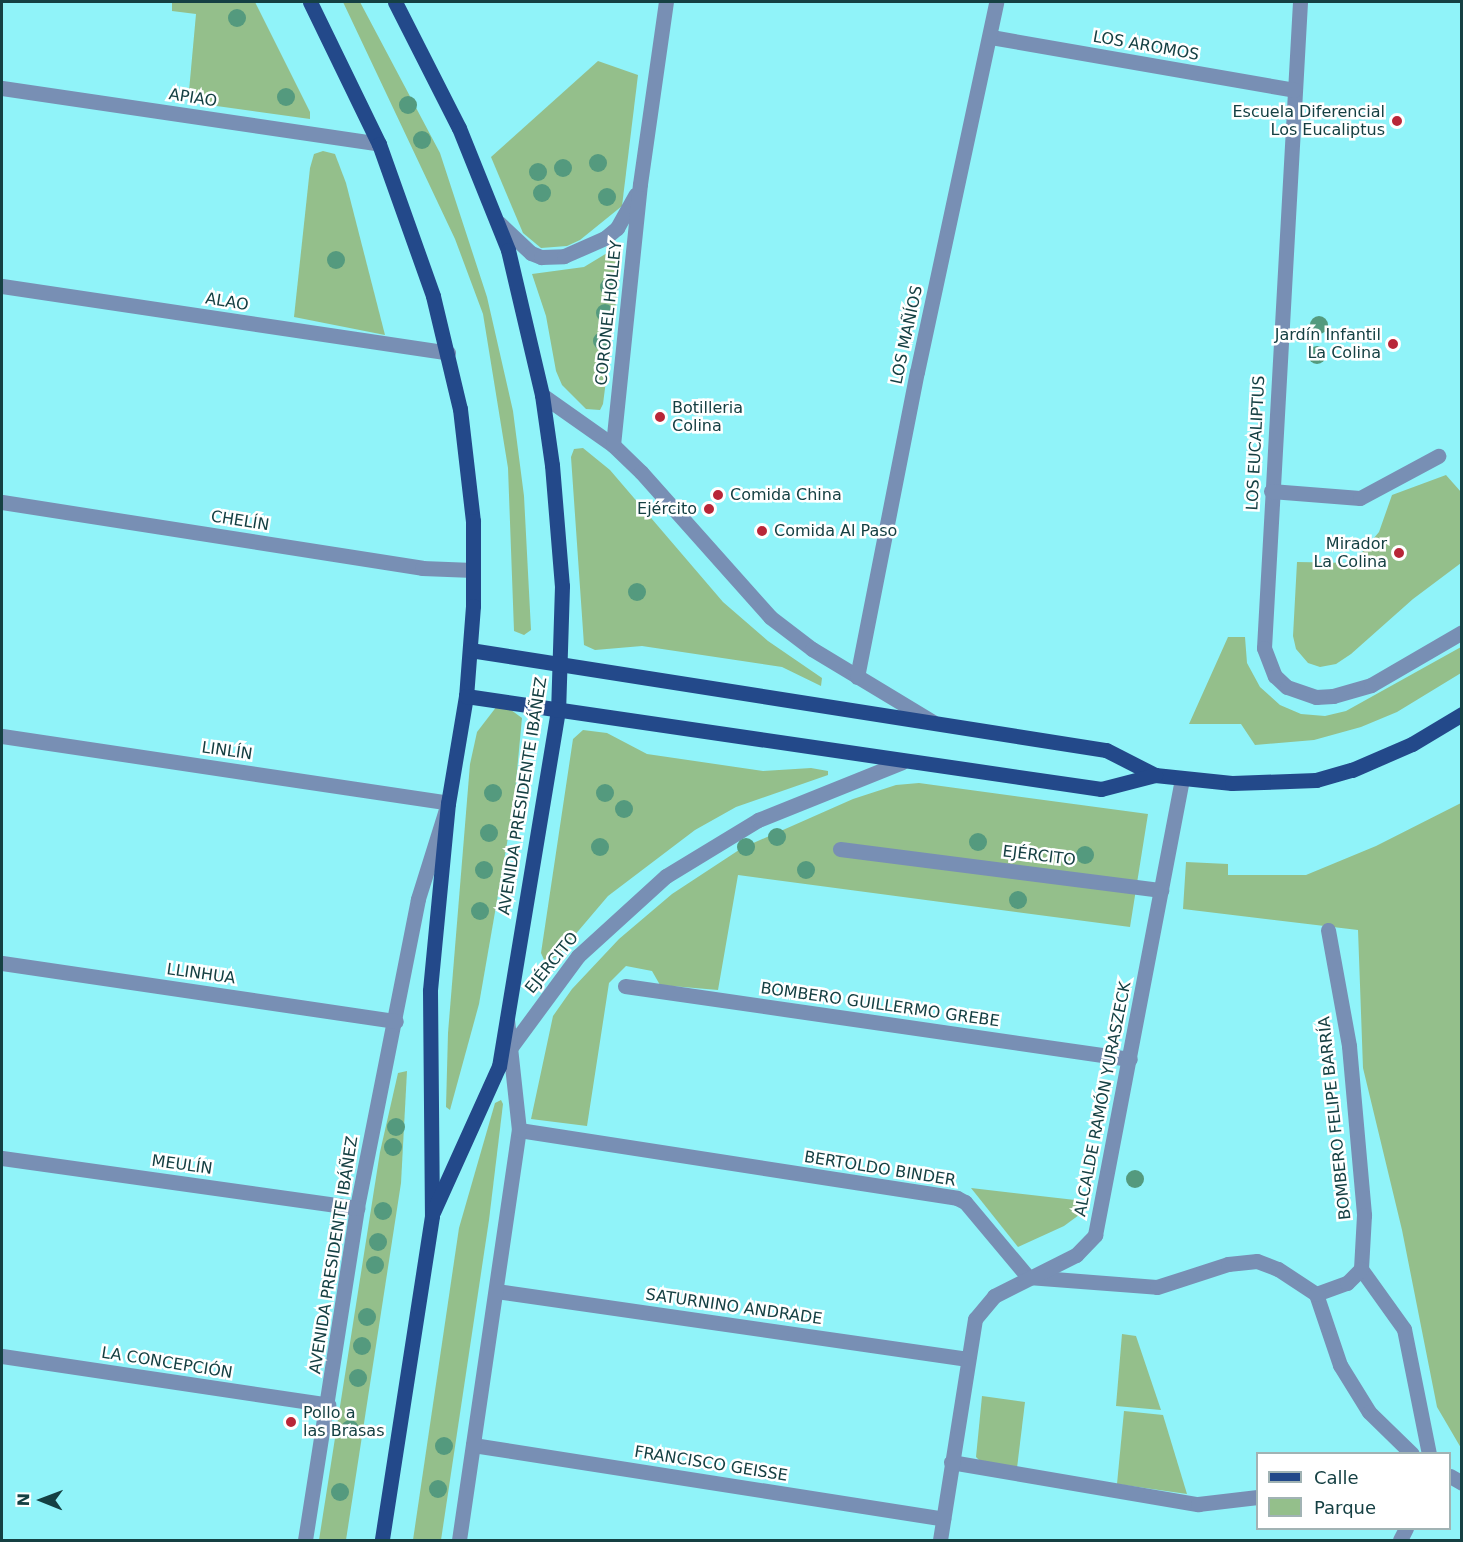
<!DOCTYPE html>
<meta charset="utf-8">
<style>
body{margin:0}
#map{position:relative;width:1463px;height:1542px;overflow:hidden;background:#90f3f9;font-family:"DejaVu Sans",sans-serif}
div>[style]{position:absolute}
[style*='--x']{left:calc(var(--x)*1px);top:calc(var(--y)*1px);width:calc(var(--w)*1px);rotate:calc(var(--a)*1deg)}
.green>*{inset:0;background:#94bf8b}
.minor>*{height:15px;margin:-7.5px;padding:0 7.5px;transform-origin:7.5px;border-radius:7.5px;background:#788fb4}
.major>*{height:15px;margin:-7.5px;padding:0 7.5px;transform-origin:7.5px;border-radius:7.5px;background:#23498a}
.trees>*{width:18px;height:18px;margin:-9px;border-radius:50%;background:#549a7e}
.dots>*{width:16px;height:16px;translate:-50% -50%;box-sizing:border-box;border:3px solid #fff;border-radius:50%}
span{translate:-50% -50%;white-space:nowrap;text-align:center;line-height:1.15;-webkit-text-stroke:5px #fff;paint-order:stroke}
.street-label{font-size:16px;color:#154043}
.poi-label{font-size:16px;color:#154043}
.right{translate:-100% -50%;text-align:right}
.left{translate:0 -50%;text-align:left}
.frame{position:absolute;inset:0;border:3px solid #154043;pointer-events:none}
.legend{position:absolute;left:1256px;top:1452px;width:195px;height:78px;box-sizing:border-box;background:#fff;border:2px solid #a1b3b4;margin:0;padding:8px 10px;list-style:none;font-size:18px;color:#154043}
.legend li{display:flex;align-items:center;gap:12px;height:30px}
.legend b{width:30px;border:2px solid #a1b3b4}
.north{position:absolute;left:12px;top:1470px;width:60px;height:60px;-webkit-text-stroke:4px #fff;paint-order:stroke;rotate:271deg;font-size:16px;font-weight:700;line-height:24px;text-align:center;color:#154043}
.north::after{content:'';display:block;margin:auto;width:21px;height:27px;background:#154043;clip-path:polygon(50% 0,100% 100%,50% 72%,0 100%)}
</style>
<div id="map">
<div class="green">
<div style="clip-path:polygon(172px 2px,255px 2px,310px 112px,310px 119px,188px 102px,196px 14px,172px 11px)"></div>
<div style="clip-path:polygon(343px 2px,360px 2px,440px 153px,487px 297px,513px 411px,524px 496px,531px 630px,524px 635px,514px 631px,508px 468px,483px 314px,455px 239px)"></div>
<div style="clip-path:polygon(598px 61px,638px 75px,622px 206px,580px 240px,567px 246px,541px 248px,523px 233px,491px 157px)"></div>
<div style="clip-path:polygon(323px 151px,335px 154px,346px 183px,385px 335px,294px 317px,310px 168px,314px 154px)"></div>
<div style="clip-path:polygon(617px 247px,622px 248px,622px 255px,603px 404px,600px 410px,586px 409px,562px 385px,556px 371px,546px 316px,532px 274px,584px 267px)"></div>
<div style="clip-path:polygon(583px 448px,610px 470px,723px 602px,768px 641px,822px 678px,821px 686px,782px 667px,642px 646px,595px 650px,584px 645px,571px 457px,574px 449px)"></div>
<div style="clip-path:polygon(1446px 475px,1461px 492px,1461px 563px,1413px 599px,1351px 654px,1336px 664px,1320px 667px,1308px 663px,1296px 649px,1293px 636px,1297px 562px,1353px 563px,1379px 532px,1392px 495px)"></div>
<div style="clip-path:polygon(1228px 637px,1245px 637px,1247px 663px,1260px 687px,1280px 705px,1301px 714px,1325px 716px,1346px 711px,1461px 647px,1461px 673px,1397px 712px,1361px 727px,1314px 740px,1255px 745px,1241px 724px,1189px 724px)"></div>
<div style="clip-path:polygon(497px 706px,507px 707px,522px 718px,514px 803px,479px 1004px,450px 1110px,446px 1107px,448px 1033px,470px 764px,477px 732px)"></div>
<div style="clip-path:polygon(583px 730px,607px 733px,647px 754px,763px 771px,811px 768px,828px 771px,828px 775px,736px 807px,695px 830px,608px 896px,557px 956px,545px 962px,541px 953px,573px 739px)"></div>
<div style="clip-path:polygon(919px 783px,1148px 814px,1130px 927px,738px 875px,718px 990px,660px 985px,652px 971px,626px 966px,609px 983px,587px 1126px,531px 1119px,553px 1016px,572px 989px,619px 939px,672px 894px,742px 848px,853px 799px,896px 785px)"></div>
<div style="clip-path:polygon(1461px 803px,1461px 1448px,1437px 1407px,1402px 1230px,1363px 1068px,1358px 930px,1183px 909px,1186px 862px,1228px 864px,1228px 875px,1306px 875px,1376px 846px)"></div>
<div style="clip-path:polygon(407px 1071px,401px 1183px,346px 1540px,319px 1540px,380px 1152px,398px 1073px)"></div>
<div style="clip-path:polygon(501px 1100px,503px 1104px,489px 1220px,441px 1540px,413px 1540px,459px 1228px,495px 1103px)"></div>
<div style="clip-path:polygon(971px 1188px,1084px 1201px,1079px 1215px,1064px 1226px,1018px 1247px)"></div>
<div style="clip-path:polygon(1122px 1334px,1136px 1336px,1161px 1410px,1116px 1406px)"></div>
<div style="clip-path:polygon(982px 1396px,1025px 1402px,1017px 1468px,981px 1462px,976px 1457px)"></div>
<div style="clip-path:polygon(1124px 1411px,1163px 1415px,1187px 1494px,1117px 1484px)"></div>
</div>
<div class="minor">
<div style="--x:1300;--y:2;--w:647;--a:93.19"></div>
<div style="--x:1264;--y:648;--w:30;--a:69"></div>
<div style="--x:1275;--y:676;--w:16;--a:43"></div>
<div style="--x:1287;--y:687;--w:31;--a:19"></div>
<div style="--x:1316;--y:697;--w:17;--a:-3"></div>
<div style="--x:1333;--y:696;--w:40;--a:-16"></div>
<div style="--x:1371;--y:685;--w:105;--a:-30.2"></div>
<div style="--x:991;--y:37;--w:308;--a:9.9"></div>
<div style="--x:2;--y:88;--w:381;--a:8.4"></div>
<div style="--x:499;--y:223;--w:44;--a:43.2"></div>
<div style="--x:531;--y:253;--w:11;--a:22"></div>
<div style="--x:541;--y:257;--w:23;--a:-2"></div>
<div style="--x:564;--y:256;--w:45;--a:-23.7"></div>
<div style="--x:605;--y:238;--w:16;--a:-40"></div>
<div style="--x:617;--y:228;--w:38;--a:-61"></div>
<div style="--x:2;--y:286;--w:451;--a:8.5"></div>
<div style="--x:542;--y:395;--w:87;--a:35.2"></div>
<div style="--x:613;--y:445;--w:39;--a:44"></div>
<div style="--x:641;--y:472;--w:194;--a:48.3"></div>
<div style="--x:770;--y:617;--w:53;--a:37.3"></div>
<div style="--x:812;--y:649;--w:141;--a:31.1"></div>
<div style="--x:613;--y:445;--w:262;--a:-84.1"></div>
<div style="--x:640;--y:184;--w:184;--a:-81.9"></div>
<div style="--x:1271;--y:491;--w:89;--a:4.5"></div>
<div style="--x:1360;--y:498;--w:89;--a:-28.3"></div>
<div style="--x:2;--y:502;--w:425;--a:8.9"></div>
<div style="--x:422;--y:568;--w:51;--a:2.2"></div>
<div style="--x:857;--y:677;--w:311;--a:-78.9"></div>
<div style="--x:917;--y:372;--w:378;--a:-77.9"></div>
<div style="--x:2;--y:736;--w:451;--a:8.5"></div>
<div style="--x:448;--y:803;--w:101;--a:107.4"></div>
<div style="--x:418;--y:899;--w:315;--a:101.2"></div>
<div style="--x:357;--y:1208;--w:336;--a:98.9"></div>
<div style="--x:840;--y:849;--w:324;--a:7.3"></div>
<div style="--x:1328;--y:930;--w:118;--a:79.7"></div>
<div style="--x:1349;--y:1046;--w:170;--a:84.9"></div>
<div style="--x:1364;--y:1215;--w:54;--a:93.2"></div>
<div style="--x:2;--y:963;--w:398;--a:8.4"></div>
<div style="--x:625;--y:986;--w:510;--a:8.23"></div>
<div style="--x:508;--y:1051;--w:118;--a:-53.6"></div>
<div style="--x:578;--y:956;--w:119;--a:-42.3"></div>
<div style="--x:666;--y:876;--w:108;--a:-31.3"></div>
<div style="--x:758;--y:820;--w:155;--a:-21.9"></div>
<div style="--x:519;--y:1130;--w:443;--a:8.8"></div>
<div style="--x:957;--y:1198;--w:9;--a:27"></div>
<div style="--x:965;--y:1202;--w:98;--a:50"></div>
<div style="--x:1028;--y:1277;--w:129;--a:4.4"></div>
<div style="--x:1157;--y:1287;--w:75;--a:-17.9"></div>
<div style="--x:1228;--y:1264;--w:29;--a:-6"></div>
<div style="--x:1257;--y:1261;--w:22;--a:21"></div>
<div style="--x:1278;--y:1269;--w:45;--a:33.3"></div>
<div style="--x:2;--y:1158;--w:359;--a:8"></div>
<div style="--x:1361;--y:1269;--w:74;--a:54.4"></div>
<div style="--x:1404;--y:1329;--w:127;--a:78.7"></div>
<div style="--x:496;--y:1291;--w:475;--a:8.2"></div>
<div style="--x:1316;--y:1294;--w:75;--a:71.3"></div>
<div style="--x:1340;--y:1365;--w:55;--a:58.3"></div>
<div style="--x:1369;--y:1412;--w:60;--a:44.3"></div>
<div style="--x:1316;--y:1294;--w:33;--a:-20"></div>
<div style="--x:1347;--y:1283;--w:20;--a:-45"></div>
<div style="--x:2;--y:1356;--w:330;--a:8.5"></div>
<div style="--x:473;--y:1445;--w:476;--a:8.9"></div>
<div style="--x:951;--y:1462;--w:251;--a:9.7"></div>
<div style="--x:1198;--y:1504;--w:60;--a:-6.7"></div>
<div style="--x:1450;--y:1476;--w:14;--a:30"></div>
<div style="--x:459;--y:1540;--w:414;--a:-81.7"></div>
<div style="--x:519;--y:1130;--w:111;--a:-96.2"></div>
<div style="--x:940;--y:1540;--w:224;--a:-81"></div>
<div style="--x:975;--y:1319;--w:30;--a:-50"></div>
<div style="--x:994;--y:1296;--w:92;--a:-26.6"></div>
<div style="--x:1076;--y:1255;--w:28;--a:-46"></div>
<div style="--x:1095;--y:1235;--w:465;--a:-79.2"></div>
<div style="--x:1400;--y:1540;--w:13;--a:-63"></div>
</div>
<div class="major">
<div style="--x:310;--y:2;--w:158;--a:64.1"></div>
<div style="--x:379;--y:144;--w:161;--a:70.4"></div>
<div style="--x:433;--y:296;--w:116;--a:76.6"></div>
<div style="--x:460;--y:409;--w:113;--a:83.4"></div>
<div style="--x:473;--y:521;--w:85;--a:90"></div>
<div style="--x:473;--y:606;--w:90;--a:94.4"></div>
<div style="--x:466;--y:696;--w:109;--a:99.5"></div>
<div style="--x:448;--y:803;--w:189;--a:95.5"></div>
<div style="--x:430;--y:991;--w:225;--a:89.5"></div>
<div style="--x:432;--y:1216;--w:328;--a:98.8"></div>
<div style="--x:395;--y:2;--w:141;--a:63.1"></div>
<div style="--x:459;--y:128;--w:131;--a:68.1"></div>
<div style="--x:508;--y:250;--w:149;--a:76.8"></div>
<div style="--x:542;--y:395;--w:71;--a:81.9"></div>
<div style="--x:552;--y:465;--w:121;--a:85.3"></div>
<div style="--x:562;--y:586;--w:124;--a:91.8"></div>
<div style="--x:558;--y:710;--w:361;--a:99.4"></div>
<div style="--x:499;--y:1066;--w:160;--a:114.3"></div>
<div style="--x:470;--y:650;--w:644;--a:8.94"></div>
<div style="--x:1106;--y:750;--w:55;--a:27"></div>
<div style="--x:1155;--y:775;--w:77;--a:5.9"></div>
<div style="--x:1232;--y:783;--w:84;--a:-2"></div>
<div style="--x:1316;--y:780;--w:37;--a:-16"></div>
<div style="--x:1352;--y:770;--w:65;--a:-23.4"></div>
<div style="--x:1412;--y:744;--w:58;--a:-31"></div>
<div style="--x:466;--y:696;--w:642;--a:8.33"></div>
<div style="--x:1101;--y:789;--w:56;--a:-14.5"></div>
</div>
<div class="trees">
<div style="left:237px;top:18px"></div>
<div style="left:286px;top:97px"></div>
<div style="left:408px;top:105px"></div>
<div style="left:422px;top:140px"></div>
<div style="left:598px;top:163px"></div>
<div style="left:563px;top:168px"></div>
<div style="left:538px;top:172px"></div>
<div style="left:542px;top:193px"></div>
<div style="left:607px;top:197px"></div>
<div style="left:336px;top:260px"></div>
<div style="left:609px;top:287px"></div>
<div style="left:605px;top:313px"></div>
<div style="left:1319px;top:325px"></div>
<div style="left:602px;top:341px"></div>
<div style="left:1317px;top:355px"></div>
<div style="left:637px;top:592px"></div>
<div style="left:493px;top:793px"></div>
<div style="left:605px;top:793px"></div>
<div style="left:624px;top:809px"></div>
<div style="left:489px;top:833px"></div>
<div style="left:777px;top:837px"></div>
<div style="left:978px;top:842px"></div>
<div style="left:600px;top:847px"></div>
<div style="left:746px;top:847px"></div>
<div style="left:1085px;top:855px"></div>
<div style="left:484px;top:870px"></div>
<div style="left:806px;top:870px"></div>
<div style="left:1018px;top:900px"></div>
<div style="left:480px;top:911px"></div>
<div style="left:396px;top:1127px"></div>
<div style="left:393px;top:1147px"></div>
<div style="left:1135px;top:1179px"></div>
<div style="left:383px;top:1211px"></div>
<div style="left:378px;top:1242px"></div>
<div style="left:375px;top:1265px"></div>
<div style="left:367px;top:1317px"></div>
<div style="left:362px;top:1346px"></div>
<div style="left:358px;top:1378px"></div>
<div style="left:350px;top:1429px"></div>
<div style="left:444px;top:1446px"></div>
<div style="left:438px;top:1489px"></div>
<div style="left:340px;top:1492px"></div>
</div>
<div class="dots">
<div style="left:1397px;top:121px;background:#b82638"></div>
<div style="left:1393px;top:344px;background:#b82638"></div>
<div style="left:660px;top:417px;background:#b82638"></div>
<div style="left:718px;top:495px;background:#b82638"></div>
<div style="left:709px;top:509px;background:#b82638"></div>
<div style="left:762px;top:531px;background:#b82638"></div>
<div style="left:1399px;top:553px;background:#b82638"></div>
<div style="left:291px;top:1422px;background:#b82638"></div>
</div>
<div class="street-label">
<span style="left:1146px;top:46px;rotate:10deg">LOS AROMOS</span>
<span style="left:193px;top:98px;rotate:9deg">APIAO</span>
<span style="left:227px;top:302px;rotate:9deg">ALAO</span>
<span style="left:609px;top:313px;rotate:-84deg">CORONEL HOLLEY</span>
<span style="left:907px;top:335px;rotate:-78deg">LOS MAÑÍOS</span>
<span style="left:1256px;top:443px;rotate:-87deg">LOS EUCALIPTUS</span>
<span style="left:240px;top:521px;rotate:9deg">CHELÍN</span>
<span style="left:227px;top:751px;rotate:8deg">LINLÍN</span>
<span style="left:523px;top:796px;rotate:-81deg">AVENIDA PRESIDENTE IBÁÑEZ</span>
<span style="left:1039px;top:856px;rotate:7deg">EJÉRCITO</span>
<span style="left:552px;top:963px;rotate:-51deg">EJÉRCITO</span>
<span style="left:201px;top:974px;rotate:8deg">LLINHUA</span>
<span style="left:880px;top:1005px;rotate:8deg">BOMBERO GUILLERMO GREBE</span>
<span style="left:1103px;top:1099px;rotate:-79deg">ALCALDE RAMÓN YURASZECK</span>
<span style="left:1335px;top:1118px;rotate:-96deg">BOMBERO FELIPE BARRÍA</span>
<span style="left:182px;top:1165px;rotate:8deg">MEULÍN</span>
<span style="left:880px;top:1169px;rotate:9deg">BERTOLDO BINDER</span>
<span style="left:334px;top:1255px;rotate:-81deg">AVENIDA PRESIDENTE IBÁÑEZ</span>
<span style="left:734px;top:1307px;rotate:8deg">SATURNINO ANDRADE</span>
<span style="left:167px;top:1363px;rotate:9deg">LA CONCEPCIÓN</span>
<span style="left:711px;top:1464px;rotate:9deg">FRANCISCO GEISSE</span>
</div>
<div class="poi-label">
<span class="right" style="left:1385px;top:121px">Escuela Diferencial<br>Los Eucaliptus</span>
<span class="right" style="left:1381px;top:344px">Jardín Infantil<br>La Colina</span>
<span class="left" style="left:672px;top:417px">Botilleria<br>Colina</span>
<span class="left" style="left:730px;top:495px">Comida China</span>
<span class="right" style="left:697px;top:509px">Ejército</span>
<span class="left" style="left:774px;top:531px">Comida Al Paso</span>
<span class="right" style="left:1387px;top:553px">Mirador<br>La Colina</span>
<span class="left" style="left:303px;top:1422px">Pollo a<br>las Brasas</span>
</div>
<div class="frame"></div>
<ul class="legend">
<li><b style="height:8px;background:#23498a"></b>Calle</li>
<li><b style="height:16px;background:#94bf8b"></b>Parque</li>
</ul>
<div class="north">N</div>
</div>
